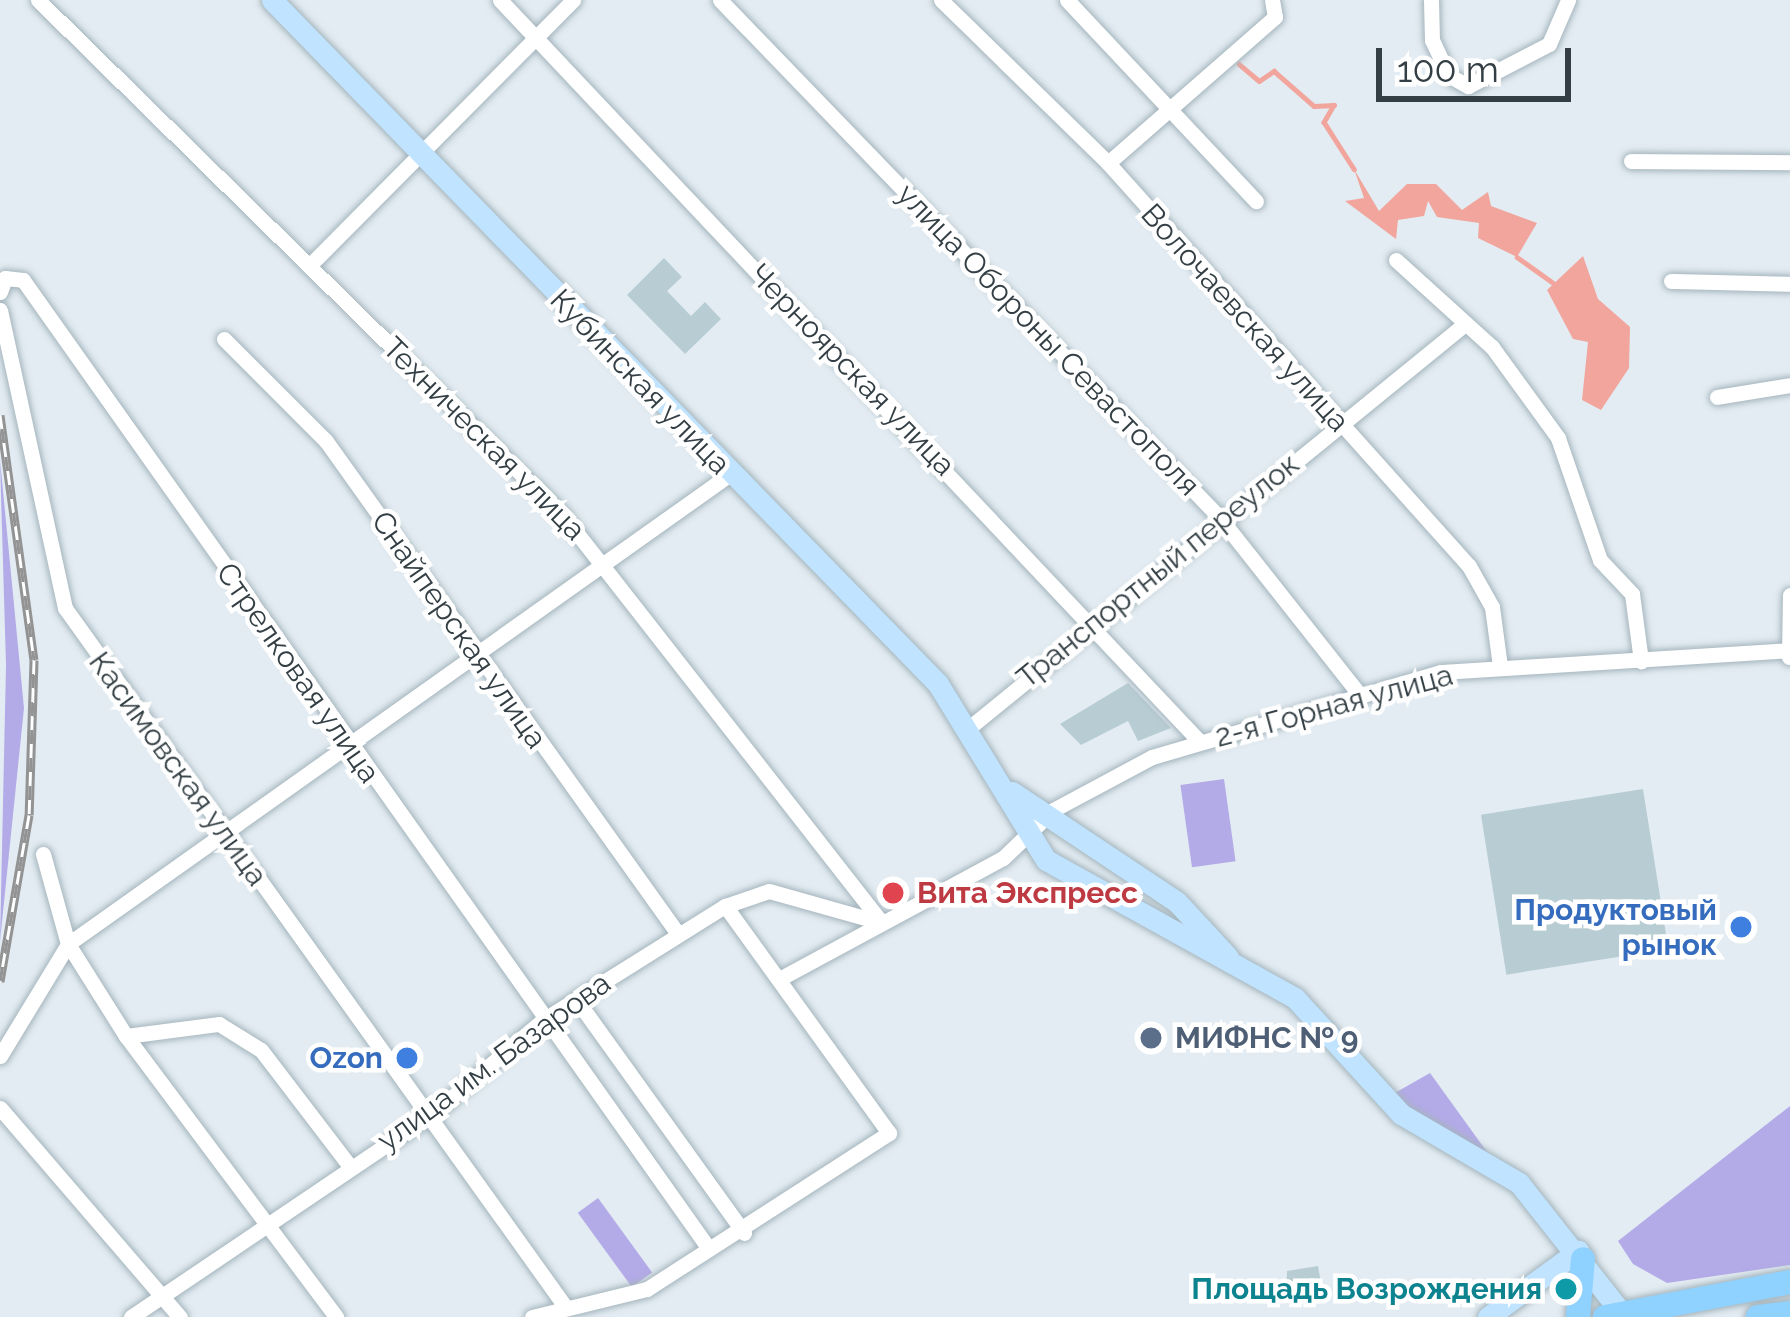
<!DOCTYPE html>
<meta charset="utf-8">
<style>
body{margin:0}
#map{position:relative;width:1790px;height:1317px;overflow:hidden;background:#e3ecf2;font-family:Raleway,sans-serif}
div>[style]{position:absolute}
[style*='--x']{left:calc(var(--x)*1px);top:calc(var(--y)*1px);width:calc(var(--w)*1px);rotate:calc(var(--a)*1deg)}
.green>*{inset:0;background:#b3aae8;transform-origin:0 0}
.water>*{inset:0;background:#f1a59d}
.stream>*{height:4.5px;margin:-2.25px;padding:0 2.25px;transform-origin:2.25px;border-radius:2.25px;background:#f1a59d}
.building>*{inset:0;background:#b8ccd4;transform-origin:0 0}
.roads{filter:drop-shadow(0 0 3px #a5b5bd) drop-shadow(0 0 3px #a5b5bd)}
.street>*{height:15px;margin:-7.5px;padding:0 7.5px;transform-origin:7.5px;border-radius:7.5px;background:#fff}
.secondary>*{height:21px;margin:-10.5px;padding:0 10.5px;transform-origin:10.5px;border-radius:10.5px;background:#c0e3ff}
.primary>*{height:24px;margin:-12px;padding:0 12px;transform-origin:12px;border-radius:12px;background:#8fd2ff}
.rail>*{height:9px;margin-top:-4.5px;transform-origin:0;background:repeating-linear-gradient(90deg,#fff 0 14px,#939393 0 28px);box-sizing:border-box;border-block:3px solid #939393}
.dots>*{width:33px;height:33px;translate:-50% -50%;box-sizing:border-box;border:6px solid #fff;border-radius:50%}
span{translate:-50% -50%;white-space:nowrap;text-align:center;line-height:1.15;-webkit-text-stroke:9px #fff;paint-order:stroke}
.street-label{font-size:30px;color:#333f44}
.health-label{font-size:30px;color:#be3a42;font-weight:700}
.left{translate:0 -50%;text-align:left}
.shop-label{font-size:30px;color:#366cbe;font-weight:700}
.right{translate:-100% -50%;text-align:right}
.service-label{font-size:30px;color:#4e5e75;font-weight:700}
.culture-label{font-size:30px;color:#0d838f;font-weight:700}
.scale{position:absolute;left:1376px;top:48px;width:195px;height:54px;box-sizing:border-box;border:6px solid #333f44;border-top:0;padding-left:15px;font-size:36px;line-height:42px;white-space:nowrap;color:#333f44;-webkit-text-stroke:9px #fff;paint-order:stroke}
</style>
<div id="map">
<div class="green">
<div style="clip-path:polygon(0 460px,24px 708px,0 941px,6px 665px)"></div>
<div style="left:1224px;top:779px;width:83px;height:44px;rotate:82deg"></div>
<div style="clip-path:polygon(1430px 1073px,1500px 1170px,1386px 1098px)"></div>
<div style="clip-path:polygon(1790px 1106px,1790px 1265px,1667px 1283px,1633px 1264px,1618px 1241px)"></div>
<div style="left:598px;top:1198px;width:92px;height:25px;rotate:54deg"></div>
</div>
<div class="water">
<div style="clip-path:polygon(1354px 169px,1379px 211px,1407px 184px,1436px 184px,1462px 210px,1488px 192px,1491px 206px,1537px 223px,1517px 257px,1478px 238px,1479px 223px,1437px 217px,1428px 201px,1424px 216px,1398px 220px,1396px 239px,1345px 201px,1364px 198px)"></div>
<div style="clip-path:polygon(1583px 256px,1598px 299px,1630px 327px,1629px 368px,1601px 410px,1582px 400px,1588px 342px,1573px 339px,1547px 290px)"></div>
</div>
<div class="stream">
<div style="--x:1239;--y:64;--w:26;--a:40"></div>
<div style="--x:1259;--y:81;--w:18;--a:-34"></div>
<div style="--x:1274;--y:71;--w:53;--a:41.2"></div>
<div style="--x:1314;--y:106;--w:20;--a:-3"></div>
<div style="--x:1334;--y:105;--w:20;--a:120"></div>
<div style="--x:1324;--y:122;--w:56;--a:57.4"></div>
<div style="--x:1517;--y:257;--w:43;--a:35.5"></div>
</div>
<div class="building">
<div style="clip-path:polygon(664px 258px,682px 277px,667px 291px,691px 316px,705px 302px,721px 319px,685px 354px,627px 295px)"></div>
<div style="clip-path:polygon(1128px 683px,1171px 728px,1138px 741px,1128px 721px,1081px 745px,1060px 724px)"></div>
<div style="left:1643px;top:789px;width:162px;height:164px;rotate:81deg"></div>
<div style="clip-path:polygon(1318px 1266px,1321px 1283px,1286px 1297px,1287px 1271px)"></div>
</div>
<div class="roads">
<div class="street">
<div style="--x:38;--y:0;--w:734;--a:44.45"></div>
<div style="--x:562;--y:514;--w:519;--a:51.96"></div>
<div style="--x:500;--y:0;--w:1020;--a:46.67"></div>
<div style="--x:720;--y:0;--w:720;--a:46.01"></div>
<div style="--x:1220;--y:518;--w:224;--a:51.7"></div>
<div style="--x:941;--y:0;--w:233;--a:44.3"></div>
<div style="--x:1108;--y:163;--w:541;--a:48.15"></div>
<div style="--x:1469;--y:566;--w:47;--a:60.7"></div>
<div style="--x:1492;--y:607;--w:60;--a:82.3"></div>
<div style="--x:1067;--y:0;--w:276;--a:46.8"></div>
<div style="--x:1431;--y:0;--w:40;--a:88.6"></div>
<div style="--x:1432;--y:40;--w:38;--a:65"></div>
<div style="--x:1448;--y:75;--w:23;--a:29"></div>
<div style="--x:1468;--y:86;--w:91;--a:-27.4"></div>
<div style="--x:1549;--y:44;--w:48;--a:-66.6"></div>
<div style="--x:1631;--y:161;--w:159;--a:0.4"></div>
<div style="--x:1108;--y:163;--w:222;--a:-41.2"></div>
<div style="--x:1275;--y:17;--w:17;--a:-100"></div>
<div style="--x:1396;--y:260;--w:130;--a:42.2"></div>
<div style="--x:1492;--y:347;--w:112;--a:54"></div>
<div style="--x:1558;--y:438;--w:129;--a:71"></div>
<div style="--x:1600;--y:560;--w:47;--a:46.7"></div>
<div style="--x:1632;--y:594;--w:68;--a:82.3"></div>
<div style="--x:309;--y:266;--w:375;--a:-45.2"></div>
<div style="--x:1671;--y:281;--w:119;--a:1.4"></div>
<div style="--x:0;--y:292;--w:15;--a:-70"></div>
<div style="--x:5;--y:278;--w:18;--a:6"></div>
<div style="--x:23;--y:280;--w:1187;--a:54.7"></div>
<div style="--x:0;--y:310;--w:305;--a:77.7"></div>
<div style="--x:65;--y:608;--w:857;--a:54.4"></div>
<div style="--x:224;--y:339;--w:144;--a:45"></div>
<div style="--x:326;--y:441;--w:606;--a:54.47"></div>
<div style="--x:1717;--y:397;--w:74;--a:-9.3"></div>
<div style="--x:1789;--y:657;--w:62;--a:-89.1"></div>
<div style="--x:970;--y:727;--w:632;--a:-39.16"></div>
<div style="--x:43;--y:854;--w:93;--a:74.5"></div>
<div style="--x:68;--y:944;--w:109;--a:57.8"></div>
<div style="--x:126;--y:1036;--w:351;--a:53.2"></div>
<div style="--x:781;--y:978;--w:252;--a:-28.4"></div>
<div style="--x:1003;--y:858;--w:69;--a:-43.8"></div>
<div style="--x:1053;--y:810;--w:112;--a:-28.2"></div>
<div style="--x:1152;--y:757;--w:301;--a:-16.4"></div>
<div style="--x:1441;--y:672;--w:348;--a:-3.6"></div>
<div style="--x:576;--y:999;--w:288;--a:54.3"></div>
<div style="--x:126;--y:1036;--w:94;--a:-7.4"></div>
<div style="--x:219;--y:1024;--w:49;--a:31.8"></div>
<div style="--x:261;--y:1050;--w:145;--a:52.6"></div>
<div style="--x:0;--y:1056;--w:131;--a:-58.7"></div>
<div style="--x:68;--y:944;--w:812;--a:-35.37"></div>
<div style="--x:0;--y:1108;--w:276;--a:49.3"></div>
<div style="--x:131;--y:1317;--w:362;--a:-34"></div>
<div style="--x:431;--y:1115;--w:147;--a:-40.3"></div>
<div style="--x:543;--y:1020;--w:215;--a:-32.1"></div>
<div style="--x:725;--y:906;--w:46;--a:-18.8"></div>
<div style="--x:769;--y:891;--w:114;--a:15.7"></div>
<div style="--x:532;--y:1317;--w:118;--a:-13.7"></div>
<div style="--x:647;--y:1289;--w:288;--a:-32.8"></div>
<div style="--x:889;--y:1133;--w:280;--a:-125.8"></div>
</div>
<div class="secondary">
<div style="--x:272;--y:0;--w:955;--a:45.76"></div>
<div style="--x:938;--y:684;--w:206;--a:58.5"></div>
<div style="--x:1046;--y:860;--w:285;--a:29"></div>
<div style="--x:1295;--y:998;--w:157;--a:47.6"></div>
<div style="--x:1401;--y:1114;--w:137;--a:30.3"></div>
<div style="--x:1519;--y:1183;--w:171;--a:51.7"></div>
<div style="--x:1012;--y:792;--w:198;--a:33.7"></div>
<div style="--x:1177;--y:902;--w:75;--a:47.2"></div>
<div style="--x:1488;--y:1317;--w:112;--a:-36.3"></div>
</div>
<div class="primary">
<div style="--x:1578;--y:1317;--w:58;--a:-85.1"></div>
<div style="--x:1605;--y:1317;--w:188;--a:-10.7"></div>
<div style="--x:1758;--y:1317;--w:32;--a:-7"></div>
</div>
</div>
<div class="rail">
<div style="--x:0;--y:415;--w:247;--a:82.1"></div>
<div style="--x:34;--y:660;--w:155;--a:91.8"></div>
<div style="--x:29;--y:815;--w:169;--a:99.9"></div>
</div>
<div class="dots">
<div style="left:893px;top:893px;background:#e0444e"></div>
<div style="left:1741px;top:927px;background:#3f7fe0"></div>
<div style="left:1151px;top:1038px;background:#5c6f8a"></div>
<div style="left:407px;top:1058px;background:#3f7fe0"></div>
<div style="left:1566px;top:1289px;background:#0f9aa8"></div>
</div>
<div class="street-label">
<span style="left:1245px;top:318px;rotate:48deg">Волочаевская улица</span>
<span style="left:1048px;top:340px;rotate:46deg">улица Обороны Севастополя</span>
<span style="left:852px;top:370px;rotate:46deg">Черноярская улица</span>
<span style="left:640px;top:382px;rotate:46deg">Кубинская улица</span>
<span style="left:484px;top:439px;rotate:45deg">Техническая улица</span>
<span style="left:1158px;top:571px;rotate:-39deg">Транспортный переулок</span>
<span style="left:459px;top:630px;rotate:55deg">Снайперская улица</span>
<span style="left:298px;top:673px;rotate:55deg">Стрелковая улица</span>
<span style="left:1334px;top:706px;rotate:-15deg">2-я Горная улица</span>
<span style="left:178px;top:769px;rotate:54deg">Касимовская улица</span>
<span style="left:494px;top:1062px;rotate:-36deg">улица им. Базарова</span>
</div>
<div class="health-label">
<span class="left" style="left:917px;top:893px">Вита Экспресс</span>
</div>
<div class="shop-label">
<span class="right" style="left:1717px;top:927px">Продуктовый<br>рынок</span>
<span class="right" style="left:383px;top:1058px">Ozon</span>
</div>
<div class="service-label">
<span class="left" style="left:1175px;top:1038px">МИФНС № 9</span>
</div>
<div class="culture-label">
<span class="right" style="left:1542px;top:1289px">Площадь Возрождения</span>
</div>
<div class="scale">100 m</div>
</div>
